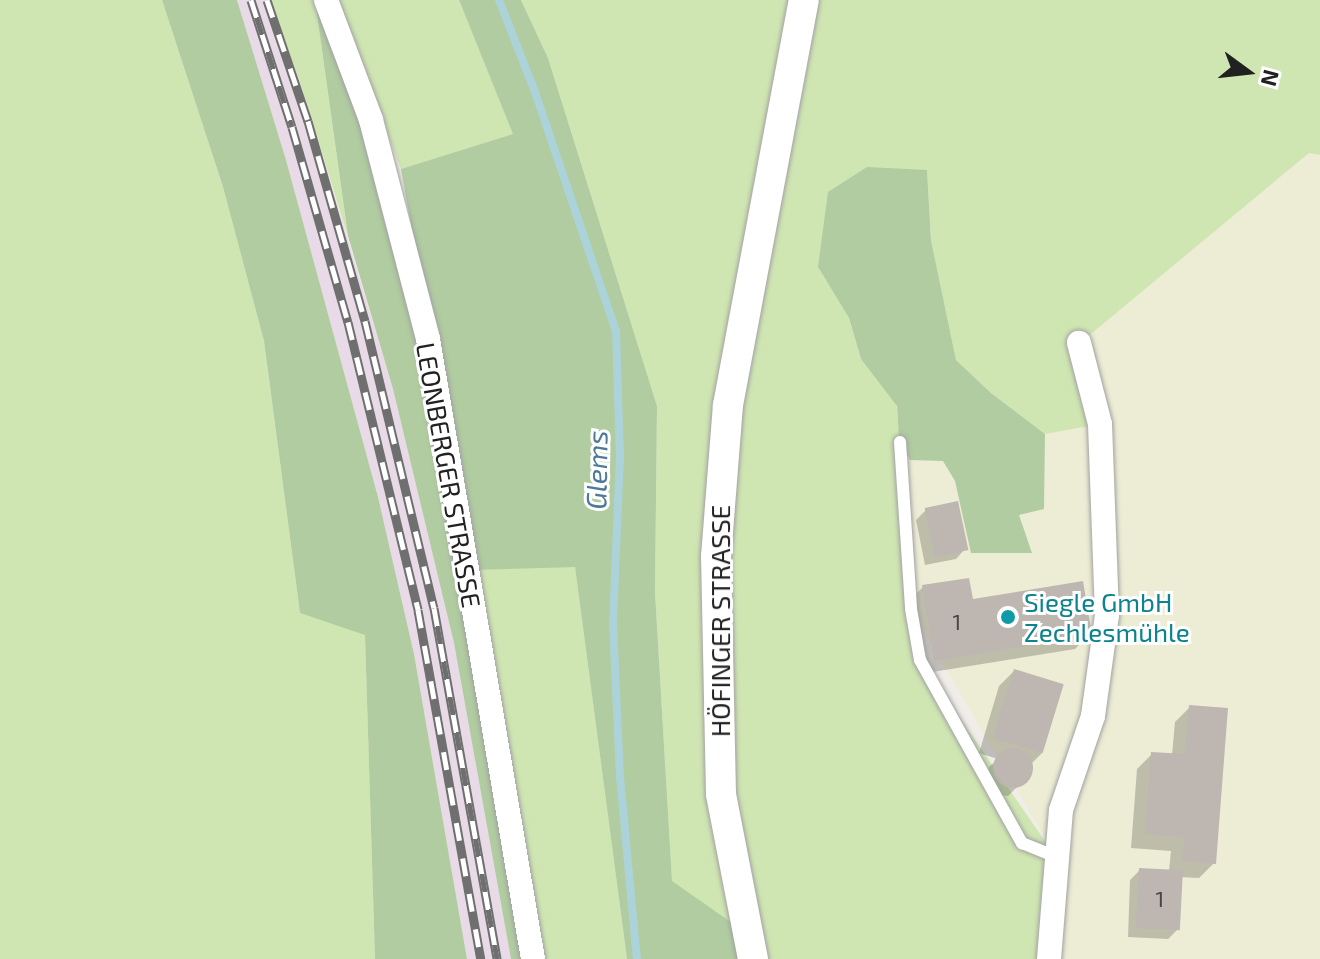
<!DOCTYPE html>
<meta charset="utf-8">
<style>
body{margin:0}
#map{position:relative;width:1320px;height:959px;overflow:hidden;background:#f0ede8;font-family:"Exo 2",sans-serif}
div>[style]{position:absolute}
[style*='--x']{left:calc(var(--x)*1px);top:calc(var(--y)*1px);width:calc(var(--w)*1px);rotate:calc(var(--a)*1deg)}
.industrial>*{inset:0;background:#e9dae7}
.farmland>*{inset:0;background:#ededd5}
.grass>*{inset:0;background:#cfe6b2}
.forest>*{inset:0;background:#b0cca0}
.shadow>*{inset:0;background:#0003}
.stream>*{height:8px;margin:-4px;padding:0 4px;transform-origin:4px;border-radius:4px;background:#acd3da}
.building>*{inset:0;background:#bdb6b1;transform-origin:0 0}
.round{border-radius:50%}
.roads{filter:drop-shadow(0 0 2px #a2a2a2) drop-shadow(0 0 2px #a2a2a2)}
.service>*{height:12px;margin:-6px;padding:0 6px;transform-origin:6px;border-radius:6px;background:#fff}
.minor>*{height:24px;margin:-12px;padding:0 12px;transform-origin:12px;border-radius:12px;background:#fff}
.tertiary>*{height:30px;margin:-15px;padding:0 15px;transform-origin:15px;border-radius:15px;background:#fff}
.rail>*{height:9px;margin-top:-4.5px;transform-origin:0;background:repeating-linear-gradient(90deg,#fff 0 18px,#6f6f6f 0 36px);box-sizing:border-box;border-block:2px solid #6f6f6f}
.dots>*{width:22px;height:22px;translate:-50% -50%;box-sizing:border-box;border:4px solid #fff;border-radius:50%}
span{translate:-50% -50%;white-space:nowrap;text-align:center;line-height:1.15;-webkit-text-stroke:6px #fff;paint-order:stroke}
.number-label{font-size:22px;color:#484645}
.number-label span{-webkit-text-stroke-width:0}
.street-label{font-size:26px;color:#212121}
.culture-label{font-size:26px;color:#0d838f}
.left{translate:0 -50%;text-align:left}
.water-label{font-size:28px;color:#4d799a;font-style:italic}
.north{position:absolute;left:1208px;top:32px;width:80px;height:80px;-webkit-text-stroke:6px #fff;paint-order:stroke;rotate:105deg;font-size:22px;font-weight:700;line-height:32px;text-align:center;color:#212121}
.north::after{content:'';display:block;margin:auto;width:28px;height:36px;background:#212121;clip-path:polygon(50% 0,100% 100%,50% 72%,0 100%)}
</style>
<div id="map">
<div class="industrial">
<div style="clip-path:polygon(237px 0,270px 0,303px 91px,393px 389px,454px 643px,511px 959px,467px 959px,414px 654px,378px 497px,286px 160px)"></div>
</div>
<div class="farmland">
<div style="clip-path:polygon(1310px 152px,1320px 155px,1320px 959px,1049px 959px,1056px 857px,911px 609px,900px 442px,910px 460px,943px 461px,955px 481px,971px 553px,1032px 552px,1019px 515px,1044px 509px,1045px 434px,1100px 423px,1079px 343px)"></div>
</div>
<div class="grass">
<div style="clip-path:polygon(0 0,162px 0,223px 187px,264px 341px,300px 613px,365px 634px,375px 959px,0 959px)"></div>
<div style="clip-path:polygon(270px 0,315px 0,348px 237px,303px 91px)"></div>
<div style="clip-path:polygon(336px 0,459px 0,514px 134px,401px 169px)"></div>
<div style="clip-path:polygon(521px 0,1320px 0,1320px 155px,1309px 153px,1080px 343px,1100px 424px,1045px 434px,991px 393px,956px 360px,931px 240px,927px 170px,818px 267px,849px 318px,861px 359px,896px 400px,920px 660px,1056px 857px,1049px 959px,753px 959px,745px 932px,672px 882px,655px 592px,657px 406px,548px 58px)"></div>
<div style="clip-path:polygon(575px 566px,627px 959px,540px 959px,473px 570px)"></div>
</div>
<div class="forest">
<div style="clip-path:polygon(162px 0,237px 0,286px 160px,378px 497px,414px 654px,467px 959px,375px 959px,365px 635px,300px 613px,264px 341px,223px 187px)"></div>
<div style="clip-path:polygon(315px 0,364px 120px,421px 340px,459px 596px,537px 959px,511px 959px,454px 643px,393px 389px,348px 236px)"></div>
<div style="clip-path:polygon(459px 0,521px 0,548px 58px,657px 406px,655px 592px,672px 881px,745px 932px,753px 959px,627px 959px,575px 567px,473px 570px,401px 169px,513px 134px)"></div>
<div style="clip-path:polygon(867px 167px,927px 170px,931px 240px,956px 360px,991px 393px,1045px 434px,1044px 509px,1019px 515px,1032px 553px,971px 553px,955px 481px,943px 461px,910px 460px,899px 439px,897px 406px,861px 359px,849px 318px,818px 267px,828px 192px)"></div>
</div>
<div class="shadow">
<div style="clip-path:polygon(926px 510px,965px 549px,956px 559px,925px 565px,916px 520px)"></div>
<div style="clip-path:polygon(923px 587px,1090px 634px,1075px 649px,920px 674px,908px 602px)"></div>
<div style="clip-path:polygon(1014px 671px,1042px 753px,1031px 764px,1030px 774px,1008px 796px,991px 794px,985px 785px,989px 767px,998px 759px,979px 753px,999px 686px)"></div>
<div style="clip-path:polygon(1190px 707px,1214px 863px,1199px 878px,1180px 877px,1178px 929px,1168px 939px,1128px 937px,1130px 880px,1140px 870px,1169px 871px,1171px 851px,1131px 848px,1137px 769px,1152px 754px,1172px 755px,1175px 722px)"></div>
</div>
<div class="stream">
<div style="--x:499;--y:0;--w:99;--a:68.6"></div>
<div style="--x:535;--y:92;--w:252;--a:71.3"></div>
<div style="--x:616;--y:331;--w:125;--a:88.2"></div>
<div style="--x:620;--y:456;--w:167;--a:92.4"></div>
<div style="--x:613;--y:623;--w:154;--a:87.4"></div>
<div style="--x:620;--y:777;--w:183;--a:84.7"></div>
</div>
<div class="building">
<div style="left:958px;top:501px;width:50px;height:34px;rotate:78deg"></div>
<div style="clip-path:polygon(969px 578px,973px 599px,1083px 581px,1092px 635px,934px 661px,922px 585px)"></div>
<div style="left:1014px;top:669px;width:52px;height:72px;rotate:17deg"></div>
<div style="clip-path:polygon(1189px 705px,1228px 708px,1216px 864px,1182px 861px,1185px 837px,1145px 834px,1151px 752px,1185px 754px)"></div>
<div class="round" style="left:993px;top:748px;width:40px;height:40px"></div>
<div style="left:1139px;top:868px;width:44px;height:60px;rotate:3deg"></div>
</div>
<div class="roads">
<div class="service">
<div style="--x:900;--y:442;--w:167;--a:86.2"></div>
<div style="--x:911;--y:609;--w:52;--a:80"></div>
<div style="--x:920;--y:660;--w:210;--a:60.9"></div>
<div style="--x:1022;--y:843;--w:37;--a:22"></div>
</div>
<div class="minor">
<div style="--x:326;--y:0;--w:128;--a:69.4"></div>
<div style="--x:371;--y:120;--w:226;--a:75.4"></div>
<div style="--x:428;--y:339;--w:629;--a:80.39"></div>
<div style="--x:1049;--y:959;--w:149;--a:-85.4"></div>
<div style="--x:1061;--y:810;--w:99;--a:-71.2"></div>
<div style="--x:1093;--y:716;--w:102;--a:-82.1"></div>
<div style="--x:1107;--y:615;--w:191;--a:-92.1"></div>
<div style="--x:1100;--y:424;--w:84;--a:-104.5"></div>
</div>
<div class="tertiary">
<div style="--x:753;--y:959;--w:168;--a:-101"></div>
<div style="--x:721;--y:794;--w:237;--a:-91.2"></div>
<div style="--x:716;--y:557;--w:152;--a:-85.5"></div>
<div style="--x:728;--y:405;--w:412;--a:-79.4"></div>
</div>
</div>
<div class="rail">
<div style="--x:251;--y:0;--w:133;--a:72.1"></div>
<div style="--x:292;--y:127;--w:203;--a:74"></div>
<div style="--x:348;--y:322;--w:296;--a:76.3"></div>
<div style="--x:418;--y:610;--w:355;--a:79.8"></div>
<div style="--x:267;--y:0;--w:128;--a:71.3"></div>
<div style="--x:308;--y:121;--w:208;--a:74.1"></div>
<div style="--x:365;--y:321;--w:295;--a:76.5"></div>
<div style="--x:434;--y:608;--w:357;--a:79.8"></div>
</div>
<div class="dots">
<div style="left:1008px;top:617px;background:#0f9aa8"></div>
</div>
<div class="number-label">
<span style="left:957px;top:622px">1</span>
<span style="left:1160px;top:899px">1</span>
</div>
<div class="street-label">
<span style="left:449px;top:475px;rotate:80deg">LEONBERGER STRASSE</span>
<span style="left:720px;top:621px;rotate:-90deg">HÖFINGER STRASSE</span>
</div>
<div class="culture-label">
<span class="left" style="left:1024px;top:617px">Siegle GmbH<br>Zechlesmühle</span>
</div>
<div class="water-label">
<span style="left:596px;top:470px;rotate:-89deg">Glems</span>
</div>
<div class="north">N</div>
</div>
